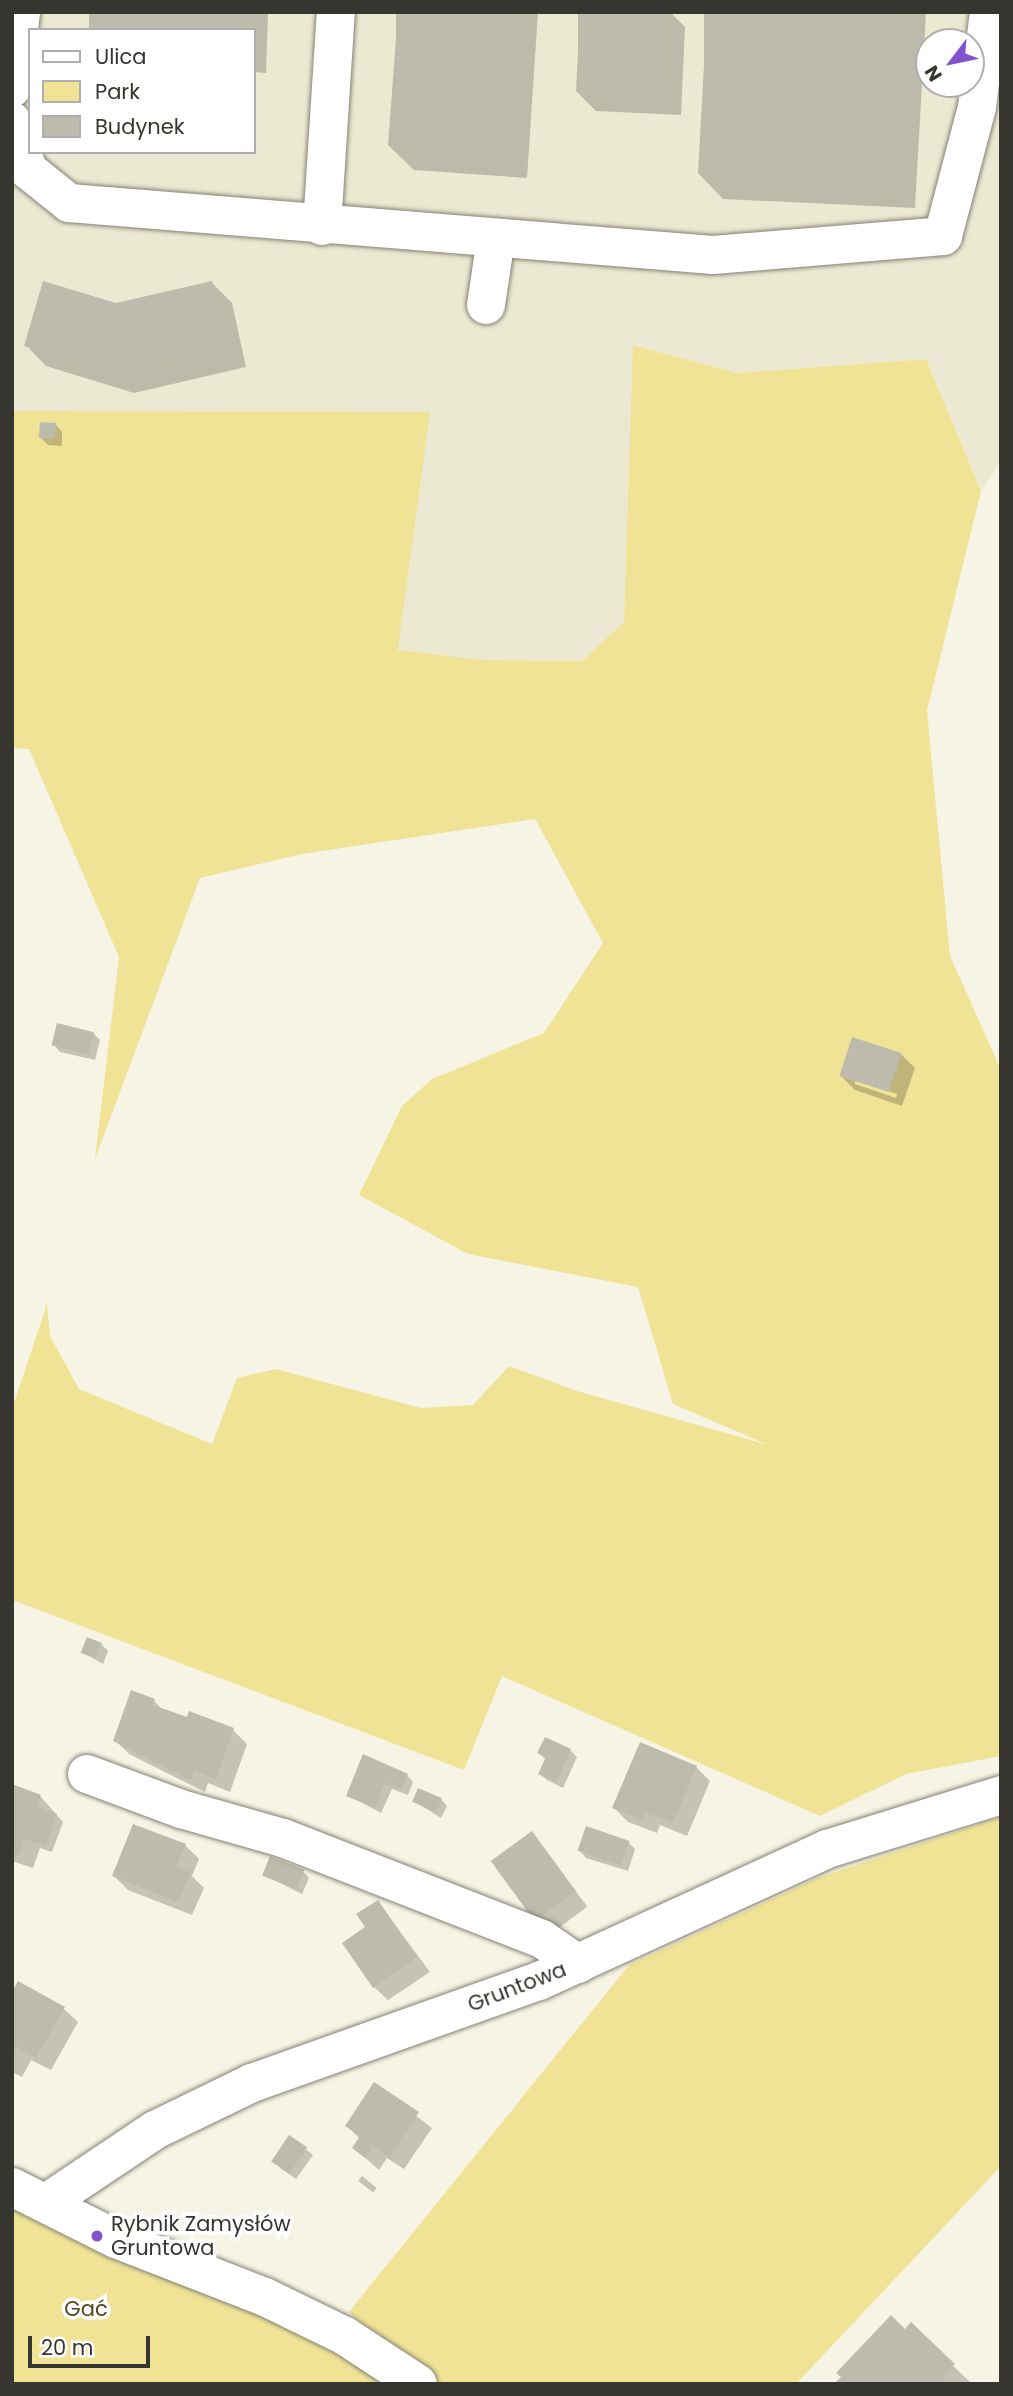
<!DOCTYPE html>
<meta charset="utf-8">
<style>
body{margin:0}
#map{position:relative;width:1013px;height:2396px;overflow:hidden;background:#f6f4e4;font-family:Poppins,sans-serif}
div>[style]{position:absolute}
[style*='--x']{left:calc(var(--x)*1px);top:calc(var(--y)*1px);width:calc(var(--w)*1px);rotate:calc(var(--a)*1deg)}
.built>*{inset:0;background:#ece9d2}
.green>*{inset:0;background:#f0e396}
.shadow>*{inset:0;background:#0003;transform-origin:0 0}
.building>*{inset:0;background:#bdbbac;transform-origin:0 0}
.roads{filter:drop-shadow(0 0 2px #838274) drop-shadow(0 0 2px #838274)}
.minor>*{height:38px;margin:-19px;padding:0 19px;transform-origin:19px;border-radius:19px;background:#fff}
.dots>*{width:19px;height:19px;translate:-50% -50%;box-sizing:border-box;border:4px solid #fff;border-radius:50%}
span{translate:-50% -50%;white-space:nowrap;text-align:center;line-height:1.15;-webkit-text-stroke:7px #fff;paint-order:stroke}
.street-label{font-size:21px;color:#36352f}
.poi-label{font-size:21px;color:#36352f}
.left{translate:0 -50%;text-align:left}
.park-label{font-size:21px;color:#504921}
.frame{position:absolute;inset:0;border:14px solid #36352f;pointer-events:none}
.legend{position:absolute;left:28px;top:28px;width:228px;height:126px;box-sizing:border-box;background:#fff;border:2px solid #afaeac;margin:0;padding:9px 12px;list-style:none;font-size:21px;color:#36352f}
.legend li{display:flex;align-items:center;gap:14px;height:35px}
.legend b{width:35px;border:2px solid #afaeac}
.north{position:absolute;left:915px;top:28px;width:70px;height:70px;box-sizing:border-box;background:#fff;border:2px solid #afaeac;border-radius:50%;rotate:238deg;font-size:19px;font-weight:700;line-height:28px;text-align:center;color:#36352f}
.north::after{content:'';display:block;margin:auto;width:24px;height:32px;background:#8253cc;clip-path:polygon(50% 0,100% 100%,50% 72%,0 100%)}
.scale{position:absolute;left:28px;top:2336px;width:122px;height:32px;box-sizing:border-box;border:4px solid #36352f;border-top:0;padding-left:9px;font-size:21px;line-height:24px;white-space:nowrap;color:#36352f;-webkit-text-stroke:5px #fff;paint-order:stroke}
</style>
<div id="map">
<div class="built">
<div style="clip-path:polygon(evenodd,12px 12px,1001px 12px,1001px 462px,981px 491px,926px 359px,737px 373px,634px 345px,624px 622px,582px 661px,481px 660px,398px 651px,429px 412px,12px 411px,12px 12px,30px 30px,254px 30px,254px 152px,30px 152px,30px 30px,12px 12px,929px 42px,971px 42px,971px 84px,929px 84px,929px 42px)"></div>
</div>
<div class="green">
<div style="clip-path:polygon(633px 345px,737px 373px,926px 359px,981px 491px,927px 711px,950px 956px,1001px 1070px,1001px 1756px,906px 1774px,820px 1816px,502px 1676px,464px 1770px,12px 1600px,12px 1409px,47px 1304px,50px 1336px,79px 1389px,212px 1444px,237px 1378px,276px 1369px,421px 1408px,473px 1405px,509px 1366px,577px 1391px,768px 1445px,673px 1404px,638px 1287px,468px 1254px,359px 1195px,402px 1106px,432px 1079px,544px 1033px,603px 943px,535px 819px,302px 854px,200px 878px,95px 1159px,119px 957px,29px 749px,12px 748px,12px 411px,430px 412px,398px 650px,481px 660px,582px 661px,624px 622px)"></div>
<div style="clip-path:polygon(1001px 1817px,1001px 2166px,796px 2384px,436px 2384px,349px 2312px,629px 1965px,820px 1877px)"></div>
<div style="clip-path:polygon(12px 2193px,220px 2286px,392px 2384px,12px 2384px)"></div>
</div>
<div class="shadow">
<div style="clip-path:polygon(91px 12px,268px 12px,266px 73px,254px 72px,254px 30px,90px 30px)"></div>
<div style="clip-path:polygon(398px 12px,538px 12px,527px 178px,414px 170px,388px 145px)"></div>
<div style="clip-path:polygon(580px 12px,670px 12px,685px 27px,681px 115px,596px 111px,576px 91px)"></div>
<div style="clip-path:polygon(707px 12px,926px 12px,915px 208px,723px 199px,698px 173px)"></div>
<div style="clip-path:polygon(212px 283px,232px 303px,246px 367px,134px 393px,46px 366px,26px 345px,116px 305px)"></div>
<div style="clip-path:polygon(56px 425px,62px 432px,62px 446px,48px 445px,41px 438px)"></div>
<div style="clip-path:polygon(93px 1033px,100px 1040px,95px 1060px,60px 1052px,54px 1045px)"></div>
<div style="clip-path:polygon(evenodd,901px 1054px,915px 1068px,902px 1106px,855px 1090px,841px 1076px,901px 1054px,855px 1080px,897px 1094px,896px 1098px,855px 1084px,855px 1080px)"></div>
<div style="clip-path:polygon(101px 1644px,108px 1651px,103px 1664px,83px 1652px)"></div>
<div style="clip-path:polygon(154px 1701px,163px 1710px,188px 1719px,190px 1713px,233px 1730px,247px 1744px,230px 1792px,208px 1783px,205px 1792px,129px 1754px,115px 1740px)"></div>
<div style="clip-path:polygon(570px 1750px,577px 1757px,563px 1788px,547px 1780px,540px 1774px,546px 1760px,539px 1753px)"></div>
<div style="clip-path:polygon(696px 1767px,710px 1781px,687px 1836px,660px 1825px,657px 1833px,628px 1822px,614px 1808px)"></div>
<div style="clip-path:polygon(407px 1775px,413px 1782px,408px 1795px,392px 1789px,381px 1813px,348px 1795px)"></div>
<div style="clip-path:polygon(12px 1786px,40px 1796px,63px 1822px,52px 1852px,40px 1848px,33px 1868px,12px 1861px)"></div>
<div style="clip-path:polygon(441px 1799px,447px 1806px,441px 1818px,414px 1801px)"></div>
<div style="left:532px;top:1833px;width:92px;height:49px;rotate:53deg"></div>
<div style="clip-path:polygon(628px 1842px,635px 1849px,628px 1871px,586px 1858px,580px 1851px)"></div>
<div style="clip-path:polygon(185px 1845px,199px 1859px,192px 1876px,204px 1888px,192px 1915px,128px 1890px,114px 1876px)"></div>
<div style="clip-path:polygon(303px 1871px,309px 1878px,302px 1894px,264px 1875px)"></div>
<div style="clip-path:polygon(378px 1902px,430px 1972px,388px 2000px,374px 1987px,367px 1928px)"></div>
<div style="clip-path:polygon(12px 1995px,64px 2009px,78px 2022px,51px 2070px,31px 2060px,22px 2077px,12px 2072px)"></div>
<div style="clip-path:polygon(374px 2084px,432px 2128px,404px 2169px,387px 2158px,379px 2170px,354px 2148px,360px 2139px,347px 2126px)"></div>
<div style="clip-path:polygon(290px 2137px,313px 2155px,296px 2179px,280px 2168px)"></div>
<div style="left:362px;top:2176px;width:19px;height:6px;rotate:39deg"></div>
<div style="clip-path:polygon(911px 2325px,972px 2384px,837px 2384px,905px 2331px)"></div>
</div>
<div class="building">
<div style="left:89px;top:12px;width:153px;height:18px"></div>
<div style="left:396px;top:12px;width:115px;height:133px"></div>
<div style="left:578px;top:12px;width:87px;height:79px"></div>
<div style="left:704px;top:12px;width:195px;height:162px"></div>
<div style="clip-path:polygon(43px 281px,116px 303px,212px 281px,227px 347px,113px 373px,24px 346px)"></div>
<div style="left:40px;top:422px;width:16px;height:16px;rotate:4deg"></div>
<div style="left:57px;top:1023px;width:38px;height:23px;rotate:14deg"></div>
<div style="left:852px;top:1037px;width:52px;height:41px;rotate:18deg"></div>
<div style="left:87px;top:1637px;width:16px;height:17px;rotate:22deg"></div>
<div style="clip-path:polygon(131px 1690px,155px 1699px,153px 1705px,187px 1717px,189px 1711px,234px 1728px,216px 1779px,194px 1771px,191px 1780px,113px 1741px)"></div>
<div style="clip-path:polygon(545px 1737px,571px 1749px,556px 1782px,538px 1774px,546px 1757px,537px 1753px)"></div>
<div style="clip-path:polygon(640px 1742px,697px 1766px,673px 1823px,646px 1813px,643px 1820px,612px 1808px)"></div>
<div style="clip-path:polygon(363px 1754px,408px 1774px,401px 1790px,385px 1783px,375px 1808px,346px 1796px)"></div>
<div style="clip-path:polygon(12px 1784px,41px 1795px,36px 1806px,57px 1814px,46px 1846px,24px 1839px,19px 1855px,12px 1853px)"></div>
<div style="left:418px;top:1788px;width:26px;height:15px;rotate:23deg"></div>
<div style="clip-path:polygon(133px 1824px,186px 1844px,176px 1867px,191px 1872px,178px 1902px,112px 1876px)"></div>
<div style="left:586px;top:1826px;width:46px;height:26px;rotate:19deg"></div>
<div style="left:532px;top:1831px;width:74px;height:51px;rotate:54deg"></div>
<div style="left:270px;top:1856px;width:37px;height:21px;rotate:22deg"></div>
<div style="clip-path:polygon(378px 1900px,417px 1957px,373px 1988px,342px 1943px,365px 1927px,356px 1914px)"></div>
<div style="clip-path:polygon(18px 1981px,65px 2007px,36px 2058px,17px 2047px,12px 2056px,12px 1992px)"></div>
<div style="clip-path:polygon(374px 2082px,419px 2112px,389px 2157px,373px 2146px,365px 2158px,352px 2148px,360px 2136px,345px 2126px)"></div>
<div style="left:289px;top:2135px;width:22px;height:32px;rotate:34deg"></div>
<div style="clip-path:polygon(891px 2315px,905px 2329px,911px 2322px,955px 2364px,944px 2375px,944px 2384px,834px 2384px,841px 2377px,836px 2373px)"></div>
</div>
<div class="roads">
<div class="minor">
<div style="--x:12;--y:88;--w:77;--a:-83.2"></div>
<div style="--x:12;--y:121;--w:52;--a:71.9"></div>
<div style="--x:28;--y:170;--w:53;--a:38.8"></div>
<div style="--x:69;--y:203;--w:646;--a:4.62"></div>
<div style="--x:713;--y:255;--w:231;--a:-4.7"></div>
<div style="--x:943;--y:236;--w:133;--a:-75.2"></div>
<div style="--x:977;--y:107;--w:96;--a:-82.8"></div>
<div style="--x:322;--y:226;--w:214;--a:-86.3"></div>
<div style="--x:486;--y:305;--w:68;--a:-81.5"></div>
<div style="--x:87;--y:1774;--w:100;--a:20.4"></div>
<div style="--x:181;--y:1809;--w:106;--a:15.9"></div>
<div style="--x:283;--y:1838;--w:278;--a:21.3"></div>
<div style="--x:542;--y:1939;--w:44;--a:34.8"></div>
<div style="--x:12;--y:2187;--w:116;--a:26.6"></div>
<div style="--x:116;--y:2239;--w:160;--a:21.3"></div>
<div style="--x:265;--y:2297;--w:89;--a:26"></div>
<div style="--x:345;--y:2336;--w:87;--a:33.3"></div>
<div style="--x:46;--y:2203;--w:131;--a:-33.8"></div>
<div style="--x:155;--y:2130;--w:108;--a:-25.9"></div>
<div style="--x:252;--y:2083;--w:305;--a:-19.6"></div>
<div style="--x:539;--y:1981;--w:317;--a:-24.6"></div>
<div style="--x:827;--y:1849;--w:182;--a:-17.2"></div>
</div>
</div>
<div class="dots">
<div style="left:97px;top:2236px;background:#8253cc"></div>
</div>
<div class="street-label">
<span style="left:517px;top:1987px;rotate:-21deg">Gruntowa</span>
</div>
<div class="poi-label">
<span class="left" style="left:111px;top:2236px">Rybnik Zamysłów<br>Gruntowa</span>
</div>
<div class="park-label">
<span style="left:86px;top:2309px">Gać</span>
</div>
<div class="frame"></div>
<ul class="legend">
<li><b style="height:9px;background:#fff"></b>Ulica</li>
<li><b style="height:19px;background:#f0e396"></b>Park</li>
<li><b style="height:19px;background:#bdbbac"></b>Budynek</li>
</ul>
<div class="north">N</div>
<div class="scale">20 m</div>
</div>
